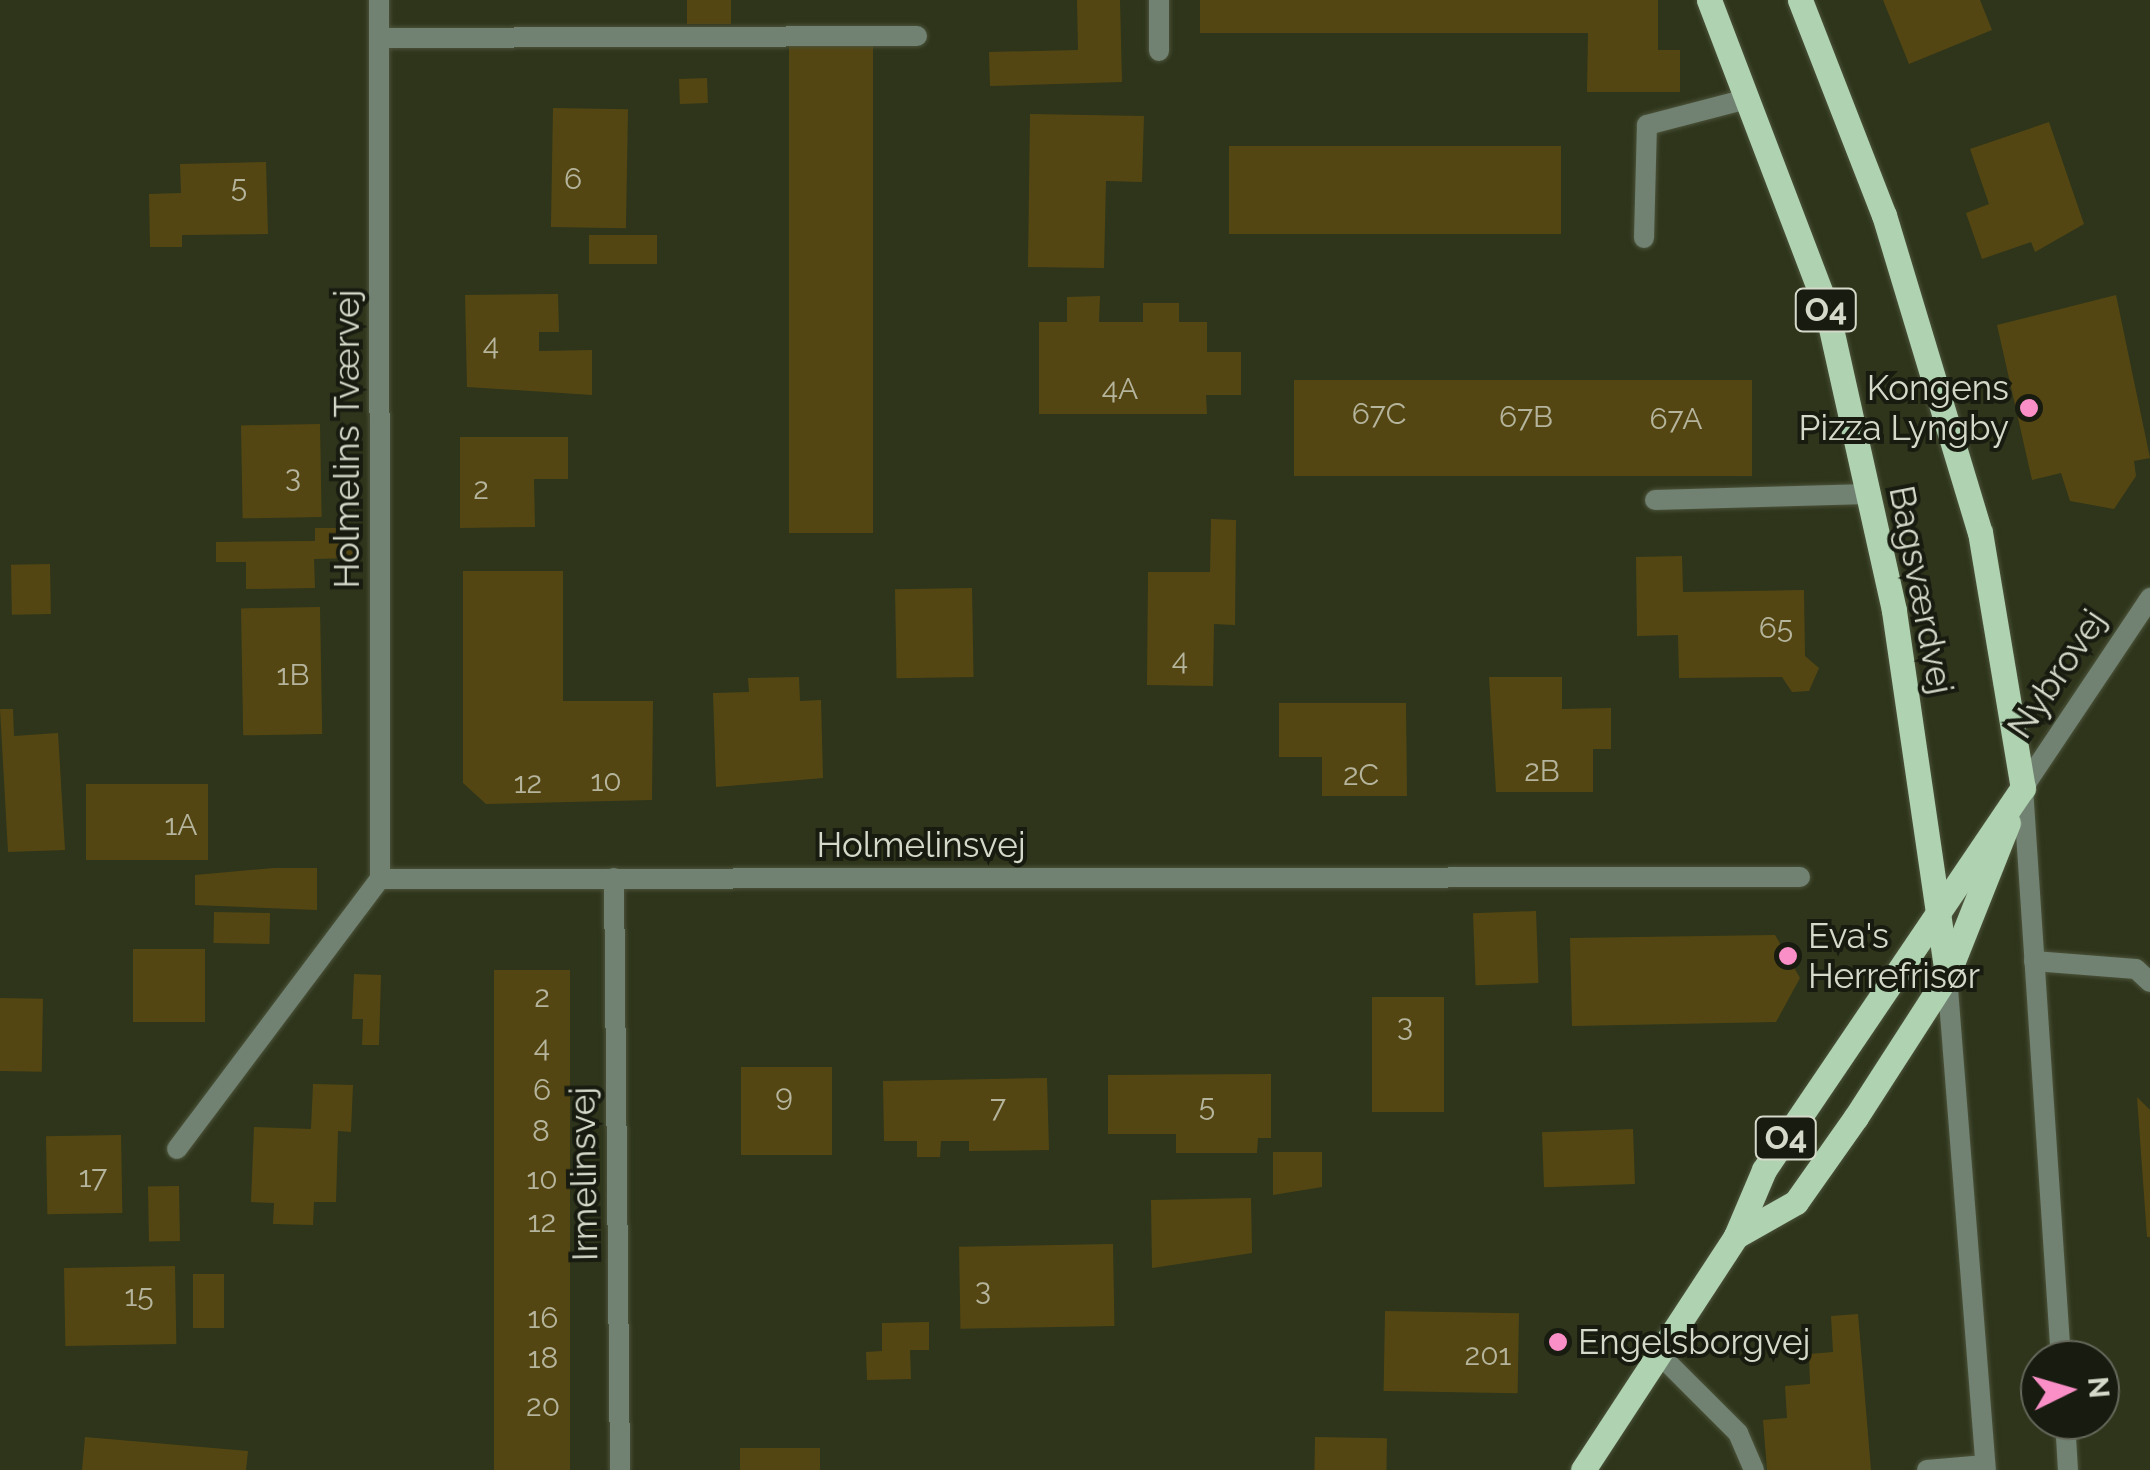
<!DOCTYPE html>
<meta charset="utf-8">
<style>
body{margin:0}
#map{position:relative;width:2150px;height:1470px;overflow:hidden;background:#2e351b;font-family:Raleway,sans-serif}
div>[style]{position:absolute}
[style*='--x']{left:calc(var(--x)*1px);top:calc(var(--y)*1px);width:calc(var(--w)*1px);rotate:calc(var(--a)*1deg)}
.building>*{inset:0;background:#544612;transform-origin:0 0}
.roads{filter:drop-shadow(0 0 2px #4c533a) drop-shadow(0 0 2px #4c533a)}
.service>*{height:20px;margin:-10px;padding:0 10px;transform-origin:10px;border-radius:10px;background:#718272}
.minor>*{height:20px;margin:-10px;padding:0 10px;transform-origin:10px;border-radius:10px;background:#718272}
.tertiary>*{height:20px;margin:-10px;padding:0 10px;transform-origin:10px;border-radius:10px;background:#718272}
.primary>*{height:25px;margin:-12.5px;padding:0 12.5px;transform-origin:12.5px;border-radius:12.5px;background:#afd3b1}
.dots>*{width:28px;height:28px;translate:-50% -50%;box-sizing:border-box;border:5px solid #181b10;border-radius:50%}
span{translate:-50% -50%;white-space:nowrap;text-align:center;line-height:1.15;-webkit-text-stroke:8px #181b10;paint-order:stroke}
.number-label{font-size:30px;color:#b5b49c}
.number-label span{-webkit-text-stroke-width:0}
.shield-label span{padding:2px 8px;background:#181b10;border:2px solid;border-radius:8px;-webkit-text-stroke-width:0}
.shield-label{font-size:32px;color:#d5d9ca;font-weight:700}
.poi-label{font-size:35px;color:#d5d9ca}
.right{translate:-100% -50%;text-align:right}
.left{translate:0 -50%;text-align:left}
.street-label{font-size:35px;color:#d5d9ca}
.north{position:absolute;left:2020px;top:1340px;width:100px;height:100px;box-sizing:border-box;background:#181b10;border:2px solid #64675a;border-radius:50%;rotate:85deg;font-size:28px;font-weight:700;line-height:40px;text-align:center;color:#d5d9ca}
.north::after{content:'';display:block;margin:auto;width:35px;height:45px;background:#fa8fc7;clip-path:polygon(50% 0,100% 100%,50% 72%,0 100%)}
</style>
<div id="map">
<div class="building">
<div style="left:687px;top:0;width:44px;height:24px"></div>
<div style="clip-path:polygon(1077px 0,1120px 0,1122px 82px,990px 86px,989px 52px,1078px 50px)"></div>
<div style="clip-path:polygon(1200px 0,1658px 0,1658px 50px,1680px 50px,1680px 92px,1587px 92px,1588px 33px,1200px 33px)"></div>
<div style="clip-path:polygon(1883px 0,1980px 0,1992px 30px,1909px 64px)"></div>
<div style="left:789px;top:42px;width:84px;height:491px"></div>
<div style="left:707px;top:78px;width:25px;height:28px;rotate:88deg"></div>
<div style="left:553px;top:108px;width:75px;height:119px;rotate:1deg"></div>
<div style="clip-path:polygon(1030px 114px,1144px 116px,1142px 182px,1106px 181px,1104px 268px,1028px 267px)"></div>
<div style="clip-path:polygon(2049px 122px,2084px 224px,2035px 252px,2031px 242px,1982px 259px,1966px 213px,1989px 204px,1970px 149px)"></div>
<div style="left:1229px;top:146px;width:332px;height:88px"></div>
<div style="clip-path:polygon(266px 162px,268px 234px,182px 235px,182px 247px,150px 247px,149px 194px,181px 193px,180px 164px)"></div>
<div style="left:589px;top:235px;width:68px;height:29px"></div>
<div style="clip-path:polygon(558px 294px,559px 332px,539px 332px,539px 351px,592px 350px,592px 395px,467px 387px,465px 295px)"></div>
<div style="clip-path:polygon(2116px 295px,2150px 458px,2134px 461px,2136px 476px,2114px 509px,2070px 501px,2061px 473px,2032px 480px,1997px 325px)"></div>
<div style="clip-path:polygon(1100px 296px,1099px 322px,1143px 322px,1143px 303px,1179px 303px,1179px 322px,1207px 322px,1207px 352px,1241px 352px,1241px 395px,1206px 395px,1207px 414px,1039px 414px,1039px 322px,1067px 322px,1067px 297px)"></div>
<div style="left:1294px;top:380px;width:458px;height:96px"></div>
<div style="left:320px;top:424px;width:93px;height:79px;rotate:89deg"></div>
<div style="clip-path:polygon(460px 437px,568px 437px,568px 479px,534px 479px,535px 527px,460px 528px)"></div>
<div style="clip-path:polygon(1211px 519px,1236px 520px,1235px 625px,1214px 624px,1213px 686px,1147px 685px,1148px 572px,1210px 572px)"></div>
<div style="clip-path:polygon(315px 528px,354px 528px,353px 558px,314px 559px,315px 588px,246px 589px,246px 562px,216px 562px,216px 542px,315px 541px)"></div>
<div style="clip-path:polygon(1682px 556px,1683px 592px,1804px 590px,1805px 656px,1819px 668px,1809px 691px,1792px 692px,1782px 677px,1679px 678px,1678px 635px,1637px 636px,1636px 557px)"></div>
<div style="left:50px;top:564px;width:50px;height:39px;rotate:89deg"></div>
<div style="clip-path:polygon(463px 571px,563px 571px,563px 701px,653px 701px,652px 800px,486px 804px,463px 783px)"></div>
<div style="left:972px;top:588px;width:89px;height:77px;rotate:89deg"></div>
<div style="left:320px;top:607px;width:127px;height:79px;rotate:89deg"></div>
<div style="clip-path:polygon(799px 677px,800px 701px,821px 700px,823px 778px,716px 787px,713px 693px,749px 692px,748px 678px)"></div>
<div style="clip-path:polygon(1489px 677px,1562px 677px,1562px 709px,1611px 708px,1611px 749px,1593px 749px,1593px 792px,1496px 792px)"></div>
<div style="clip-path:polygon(1279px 703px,1406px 703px,1407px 796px,1322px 796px,1322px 757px,1279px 757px)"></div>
<div style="clip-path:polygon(0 709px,13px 709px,14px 736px,58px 733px,65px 850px,8px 852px)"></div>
<div style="left:86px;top:784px;width:122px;height:76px"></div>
<div style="clip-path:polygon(274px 868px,317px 868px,317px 910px,195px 905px,195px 875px)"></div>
<div style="left:1536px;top:911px;width:72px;height:63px;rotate:88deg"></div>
<div style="left:214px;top:912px;width:56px;height:31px;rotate:1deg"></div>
<div style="clip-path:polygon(1775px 935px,1800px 978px,1776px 1022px,1572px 1026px,1570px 938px)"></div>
<div style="left:133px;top:949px;width:72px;height:73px"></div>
<div style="left:494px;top:970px;width:76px;height:500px"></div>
<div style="clip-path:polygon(354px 974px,381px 975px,379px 1045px,362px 1045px,363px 1019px,352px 1019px)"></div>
<div style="left:1444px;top:997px;width:115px;height:72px;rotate:90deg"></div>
<div style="left:0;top:998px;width:43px;height:73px;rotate:1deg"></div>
<div style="left:741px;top:1067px;width:91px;height:88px"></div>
<div style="clip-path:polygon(1271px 1074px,1271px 1138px,1258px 1138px,1257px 1153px,1176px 1153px,1176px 1134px,1108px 1134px,1108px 1075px)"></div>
<div style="clip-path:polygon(1047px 1078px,1049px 1150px,969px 1151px,969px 1141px,941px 1141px,940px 1157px,917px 1157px,917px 1141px,884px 1141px,883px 1081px)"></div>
<div style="clip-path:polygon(313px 1084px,353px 1085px,351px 1132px,338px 1131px,336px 1202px,314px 1202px,313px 1225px,273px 1224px,274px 1203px,251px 1202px,254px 1127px,311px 1129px)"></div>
<div style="clip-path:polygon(2137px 1097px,2150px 1110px,2150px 1237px,2147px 1237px)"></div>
<div style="left:1633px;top:1129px;width:55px;height:91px;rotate:88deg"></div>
<div style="left:121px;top:1135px;width:78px;height:75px;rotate:89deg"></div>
<div style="clip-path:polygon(1273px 1152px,1322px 1152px,1322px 1187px,1273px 1195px)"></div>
<div style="left:179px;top:1186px;width:55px;height:31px;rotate:89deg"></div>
<div style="clip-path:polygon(1251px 1198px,1252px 1253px,1152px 1268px,1151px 1200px)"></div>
<div style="left:1113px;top:1244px;width:82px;height:154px;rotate:89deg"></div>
<div style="left:175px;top:1266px;width:78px;height:111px;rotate:89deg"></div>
<div style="left:193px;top:1274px;width:31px;height:54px"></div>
<div style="left:1385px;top:1311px;width:134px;height:80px;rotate:1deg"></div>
<div style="clip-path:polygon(1858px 1314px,1871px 1470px,1767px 1470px,1763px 1420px,1787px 1418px,1785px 1386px,1810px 1384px,1809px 1354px,1833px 1352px,1831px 1316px)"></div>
<div style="clip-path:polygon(929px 1322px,929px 1350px,910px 1350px,911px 1379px,867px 1380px,866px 1352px,882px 1351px,882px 1323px)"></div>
<div style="clip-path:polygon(85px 1437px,248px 1451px,246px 1470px,82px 1470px)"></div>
<div style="left:1315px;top:1437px;width:72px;height:33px;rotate:1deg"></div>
<div style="left:740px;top:1448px;width:80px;height:22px"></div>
</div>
<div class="roads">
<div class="service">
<div style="--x:1159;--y:0;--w:51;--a:90"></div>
<div style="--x:379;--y:38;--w:538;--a:-0.21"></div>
<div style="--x:1644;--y:238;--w:113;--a:-88.5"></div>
<div style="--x:1647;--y:125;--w:103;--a:-14.6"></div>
<div style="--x:1655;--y:500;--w:212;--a:-1.6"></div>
<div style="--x:1659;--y:1354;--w:112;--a:45"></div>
<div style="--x:1738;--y:1433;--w:40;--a:66.6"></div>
<div style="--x:1927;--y:1470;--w:58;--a:-4.9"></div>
</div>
<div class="minor">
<div style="--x:379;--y:0;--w:879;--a:89.93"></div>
<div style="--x:614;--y:878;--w:592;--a:89.42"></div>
<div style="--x:2034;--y:961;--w:102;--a:4.5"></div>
<div style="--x:2136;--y:969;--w:19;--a:43"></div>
<div style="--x:177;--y:1149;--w:338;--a:-53.1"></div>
<div style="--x:380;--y:879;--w:1420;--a:-0.08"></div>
</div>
<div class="tertiary">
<div style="--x:1947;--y:976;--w:496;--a:85.5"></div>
<div style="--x:2061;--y:1360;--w:573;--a:-93.8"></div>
<div style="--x:2023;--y:788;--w:229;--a:-56.2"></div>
<div style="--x:2065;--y:1420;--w:50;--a:86.6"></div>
</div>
<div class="primary">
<div style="--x:1709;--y:0;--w:328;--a:69.1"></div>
<div style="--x:1826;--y:306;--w:312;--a:77.4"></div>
<div style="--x:1894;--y:611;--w:369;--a:81.7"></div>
<div style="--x:1800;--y:0;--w:231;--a:68.7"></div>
<div style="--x:1884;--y:215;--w:331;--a:73.2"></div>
<div style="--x:1980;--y:532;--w:260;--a:80.5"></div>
<div style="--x:1736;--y:1236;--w:69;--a:-29.5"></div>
<div style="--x:1796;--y:1202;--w:104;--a:-54.8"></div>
<div style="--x:1856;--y:1117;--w:168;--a:-57.2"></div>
<div style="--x:1947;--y:976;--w:165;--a:-68.3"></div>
<div style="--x:1583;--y:1470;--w:280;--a:-56.8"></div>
<div style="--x:1736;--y:1236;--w:72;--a:-67"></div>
<div style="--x:1764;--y:1170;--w:462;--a:-55.9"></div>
</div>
</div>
<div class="dots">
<div style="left:2029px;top:408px;background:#fa8fc7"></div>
<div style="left:1788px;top:956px;background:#fa8fc7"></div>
<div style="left:1558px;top:1342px;background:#fa8fc7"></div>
</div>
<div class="number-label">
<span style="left:573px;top:179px">6</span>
<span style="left:239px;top:187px">5</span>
<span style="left:491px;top:345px">4</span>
<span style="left:1120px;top:389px">4A</span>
<span style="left:1379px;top:414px">67C</span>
<span style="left:1526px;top:417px">67B</span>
<span style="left:1676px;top:419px">67A</span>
<span style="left:293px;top:477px">3</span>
<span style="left:481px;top:489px">2</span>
<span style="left:1776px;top:628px">65</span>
<span style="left:1180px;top:660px">4</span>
<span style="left:293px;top:675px">1B</span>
<span style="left:1542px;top:771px">2B</span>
<span style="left:1361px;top:775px">2C</span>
<span style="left:606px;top:781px">10</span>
<span style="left:528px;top:783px">12</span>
<span style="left:181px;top:825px">1A</span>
<span style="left:542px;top:997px">2</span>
<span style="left:1405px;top:1026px">3</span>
<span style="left:542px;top:1047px">4</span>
<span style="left:542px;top:1090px">6</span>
<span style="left:784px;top:1095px">9</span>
<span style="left:1207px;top:1106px">5</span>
<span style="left:998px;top:1107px">7</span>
<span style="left:541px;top:1131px">8</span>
<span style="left:93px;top:1177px">17</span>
<span style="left:542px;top:1179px">10</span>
<span style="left:542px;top:1222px">12</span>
<span style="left:983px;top:1290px">3</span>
<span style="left:139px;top:1296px">15</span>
<span style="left:543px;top:1318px">16</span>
<span style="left:1488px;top:1355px">201</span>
<span style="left:543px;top:1358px">18</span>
<span style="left:543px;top:1406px">20</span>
</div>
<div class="shield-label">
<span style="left:1826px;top:310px">O4</span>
<span style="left:1786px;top:1138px">O4</span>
</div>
<div class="poi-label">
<span class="right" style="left:2009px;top:408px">Kongens<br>Pizza Lyngby</span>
<span class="left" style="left:1808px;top:956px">Eva's<br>Herrefrisør</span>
<span class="left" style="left:1578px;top:1342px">Engelsborgvej</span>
</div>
<div class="street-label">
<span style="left:347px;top:439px;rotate:-90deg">Holmelins Tværvej</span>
<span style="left:1921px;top:590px;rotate:79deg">Bagsværdvej</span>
<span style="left:2057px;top:674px;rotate:-56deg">Nybrovej</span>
<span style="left:921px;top:845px">Holmelinsvej</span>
<span style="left:584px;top:1174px;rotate:-91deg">Irmelinsvej</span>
</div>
<div class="north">N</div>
</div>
